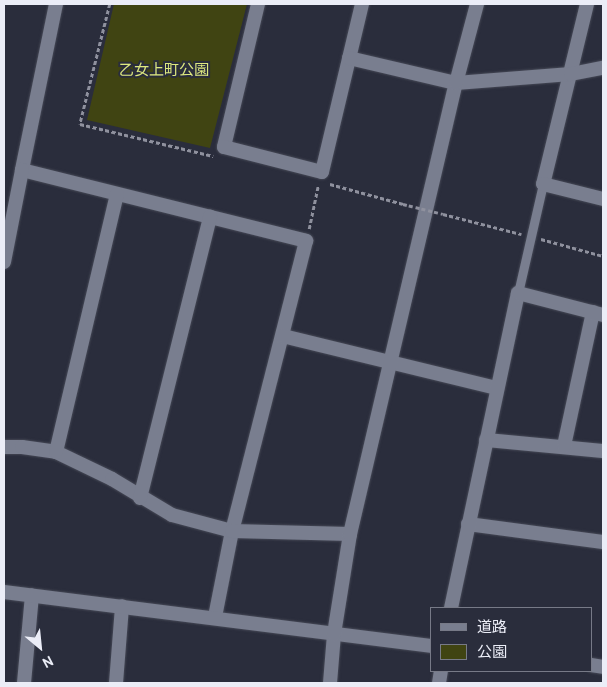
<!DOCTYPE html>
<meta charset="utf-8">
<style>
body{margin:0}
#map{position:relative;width:607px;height:687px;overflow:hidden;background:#2a2d3c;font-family:Overpass,"Noto Sans JP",sans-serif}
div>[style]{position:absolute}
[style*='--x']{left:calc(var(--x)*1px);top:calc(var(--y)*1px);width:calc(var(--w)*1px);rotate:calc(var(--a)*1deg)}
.green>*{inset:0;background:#404412}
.path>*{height:2.5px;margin-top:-1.25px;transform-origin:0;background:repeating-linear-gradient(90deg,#8f919e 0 4px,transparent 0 6.5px)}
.roads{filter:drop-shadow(0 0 1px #464956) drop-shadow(0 0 1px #464956)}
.service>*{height:9px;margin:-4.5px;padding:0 4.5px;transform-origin:4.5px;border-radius:4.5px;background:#797e8f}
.minor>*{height:14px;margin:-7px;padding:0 7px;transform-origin:7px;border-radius:7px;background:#797e8f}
.tertiary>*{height:14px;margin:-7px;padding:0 7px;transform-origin:7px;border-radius:7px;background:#797e8f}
.path-bridge>*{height:2.5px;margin-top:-1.25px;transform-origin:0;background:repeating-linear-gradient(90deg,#8f919e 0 4px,transparent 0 6.5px)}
span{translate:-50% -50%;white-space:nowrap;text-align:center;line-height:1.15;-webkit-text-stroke:4px #2a2d3c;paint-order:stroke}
.park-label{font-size:15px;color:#dde87f}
.frame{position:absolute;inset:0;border:5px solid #ebedf7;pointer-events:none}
.legend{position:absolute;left:430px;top:607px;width:162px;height:65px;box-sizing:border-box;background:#2a2d3c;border:1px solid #777a87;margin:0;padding:6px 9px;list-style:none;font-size:15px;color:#ebedf7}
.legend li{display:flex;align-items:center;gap:10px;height:25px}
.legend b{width:25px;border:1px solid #777a87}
.north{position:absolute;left:15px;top:622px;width:50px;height:50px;-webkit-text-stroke:4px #2a2d3c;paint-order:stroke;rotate:152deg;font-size:14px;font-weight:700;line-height:20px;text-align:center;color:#ebedf7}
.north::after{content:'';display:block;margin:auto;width:18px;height:22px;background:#ebedf7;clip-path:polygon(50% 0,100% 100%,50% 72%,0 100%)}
</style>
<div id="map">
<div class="green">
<div style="clip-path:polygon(114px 4px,247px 4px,210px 148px,87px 120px)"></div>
</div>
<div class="path">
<div style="--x:110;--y:4;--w:124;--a:104"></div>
<div style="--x:80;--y:124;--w:137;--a:13.5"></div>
<div style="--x:330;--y:184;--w:76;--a:15.3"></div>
<div style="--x:443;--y:214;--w:81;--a:14.4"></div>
<div style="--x:309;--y:229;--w:44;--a:-78.2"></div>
<div style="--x:541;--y:239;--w:64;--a:15.3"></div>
</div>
<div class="roads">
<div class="service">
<div style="--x:518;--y:293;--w:112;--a:-77.1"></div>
</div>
<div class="minor">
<div style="--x:56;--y:4;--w:169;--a:101.6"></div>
<div style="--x:22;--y:170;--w:293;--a:14"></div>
<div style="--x:306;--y:241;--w:299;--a:104.3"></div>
<div style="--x:232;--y:531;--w:88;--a:101.2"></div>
<div style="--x:258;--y:4;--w:147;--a:103.4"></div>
<div style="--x:224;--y:147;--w:101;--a:14.3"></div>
<div style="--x:322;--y:172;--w:173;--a:-76.6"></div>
<div style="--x:587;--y:4;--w:185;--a:103.7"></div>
<div style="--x:543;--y:184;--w:62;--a:14"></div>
<div style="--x:349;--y:58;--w:110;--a:13.2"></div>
<div style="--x:4;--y:262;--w:94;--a:-78.9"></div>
<div style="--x:283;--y:336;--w:220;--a:13.7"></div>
<div style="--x:486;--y:440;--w:118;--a:5.4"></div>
<div style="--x:564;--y:446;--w:137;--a:-77.8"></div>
<div style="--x:4;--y:447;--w:18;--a:0"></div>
<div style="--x:22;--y:447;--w:34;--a:8"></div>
<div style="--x:56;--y:452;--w:62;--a:25.7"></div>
<div style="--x:112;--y:479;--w:70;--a:31"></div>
<div style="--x:172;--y:515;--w:62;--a:14.9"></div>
<div style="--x:232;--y:531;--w:118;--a:1.5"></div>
<div style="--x:56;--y:452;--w:265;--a:-76.7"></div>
<div style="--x:140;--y:498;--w:290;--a:-76"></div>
<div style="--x:468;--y:524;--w:136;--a:7.6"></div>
<div style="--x:451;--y:608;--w:322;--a:-78"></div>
<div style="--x:518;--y:293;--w:88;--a:14.5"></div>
<div style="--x:24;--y:683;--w:88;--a:-84.8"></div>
<div style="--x:116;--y:683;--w:77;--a:-85.5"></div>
<div style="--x:439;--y:683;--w:12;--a:-81"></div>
</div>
<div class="tertiary">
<div style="--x:456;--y:83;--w:115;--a:-4.5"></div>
<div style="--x:571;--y:74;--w:33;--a:-11"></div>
<div style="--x:4;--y:592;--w:430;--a:7.2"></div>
<div style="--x:591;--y:665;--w:12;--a:9"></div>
<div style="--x:330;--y:683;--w:49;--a:-85.3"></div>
<div style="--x:334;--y:634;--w:101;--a:-80.9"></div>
<div style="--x:350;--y:534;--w:463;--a:-76.8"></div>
<div style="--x:456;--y:83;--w:82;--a:-75.1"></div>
</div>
</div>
<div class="path-bridge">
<div style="--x:403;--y:204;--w:41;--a:14"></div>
</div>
<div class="park-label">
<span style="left:164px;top:72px">乙女上町公園</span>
</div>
<div class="frame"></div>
<ul class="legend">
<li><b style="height:6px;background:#797e8f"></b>道路</li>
<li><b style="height:14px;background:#404412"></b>公園</li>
</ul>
<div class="north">N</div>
</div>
